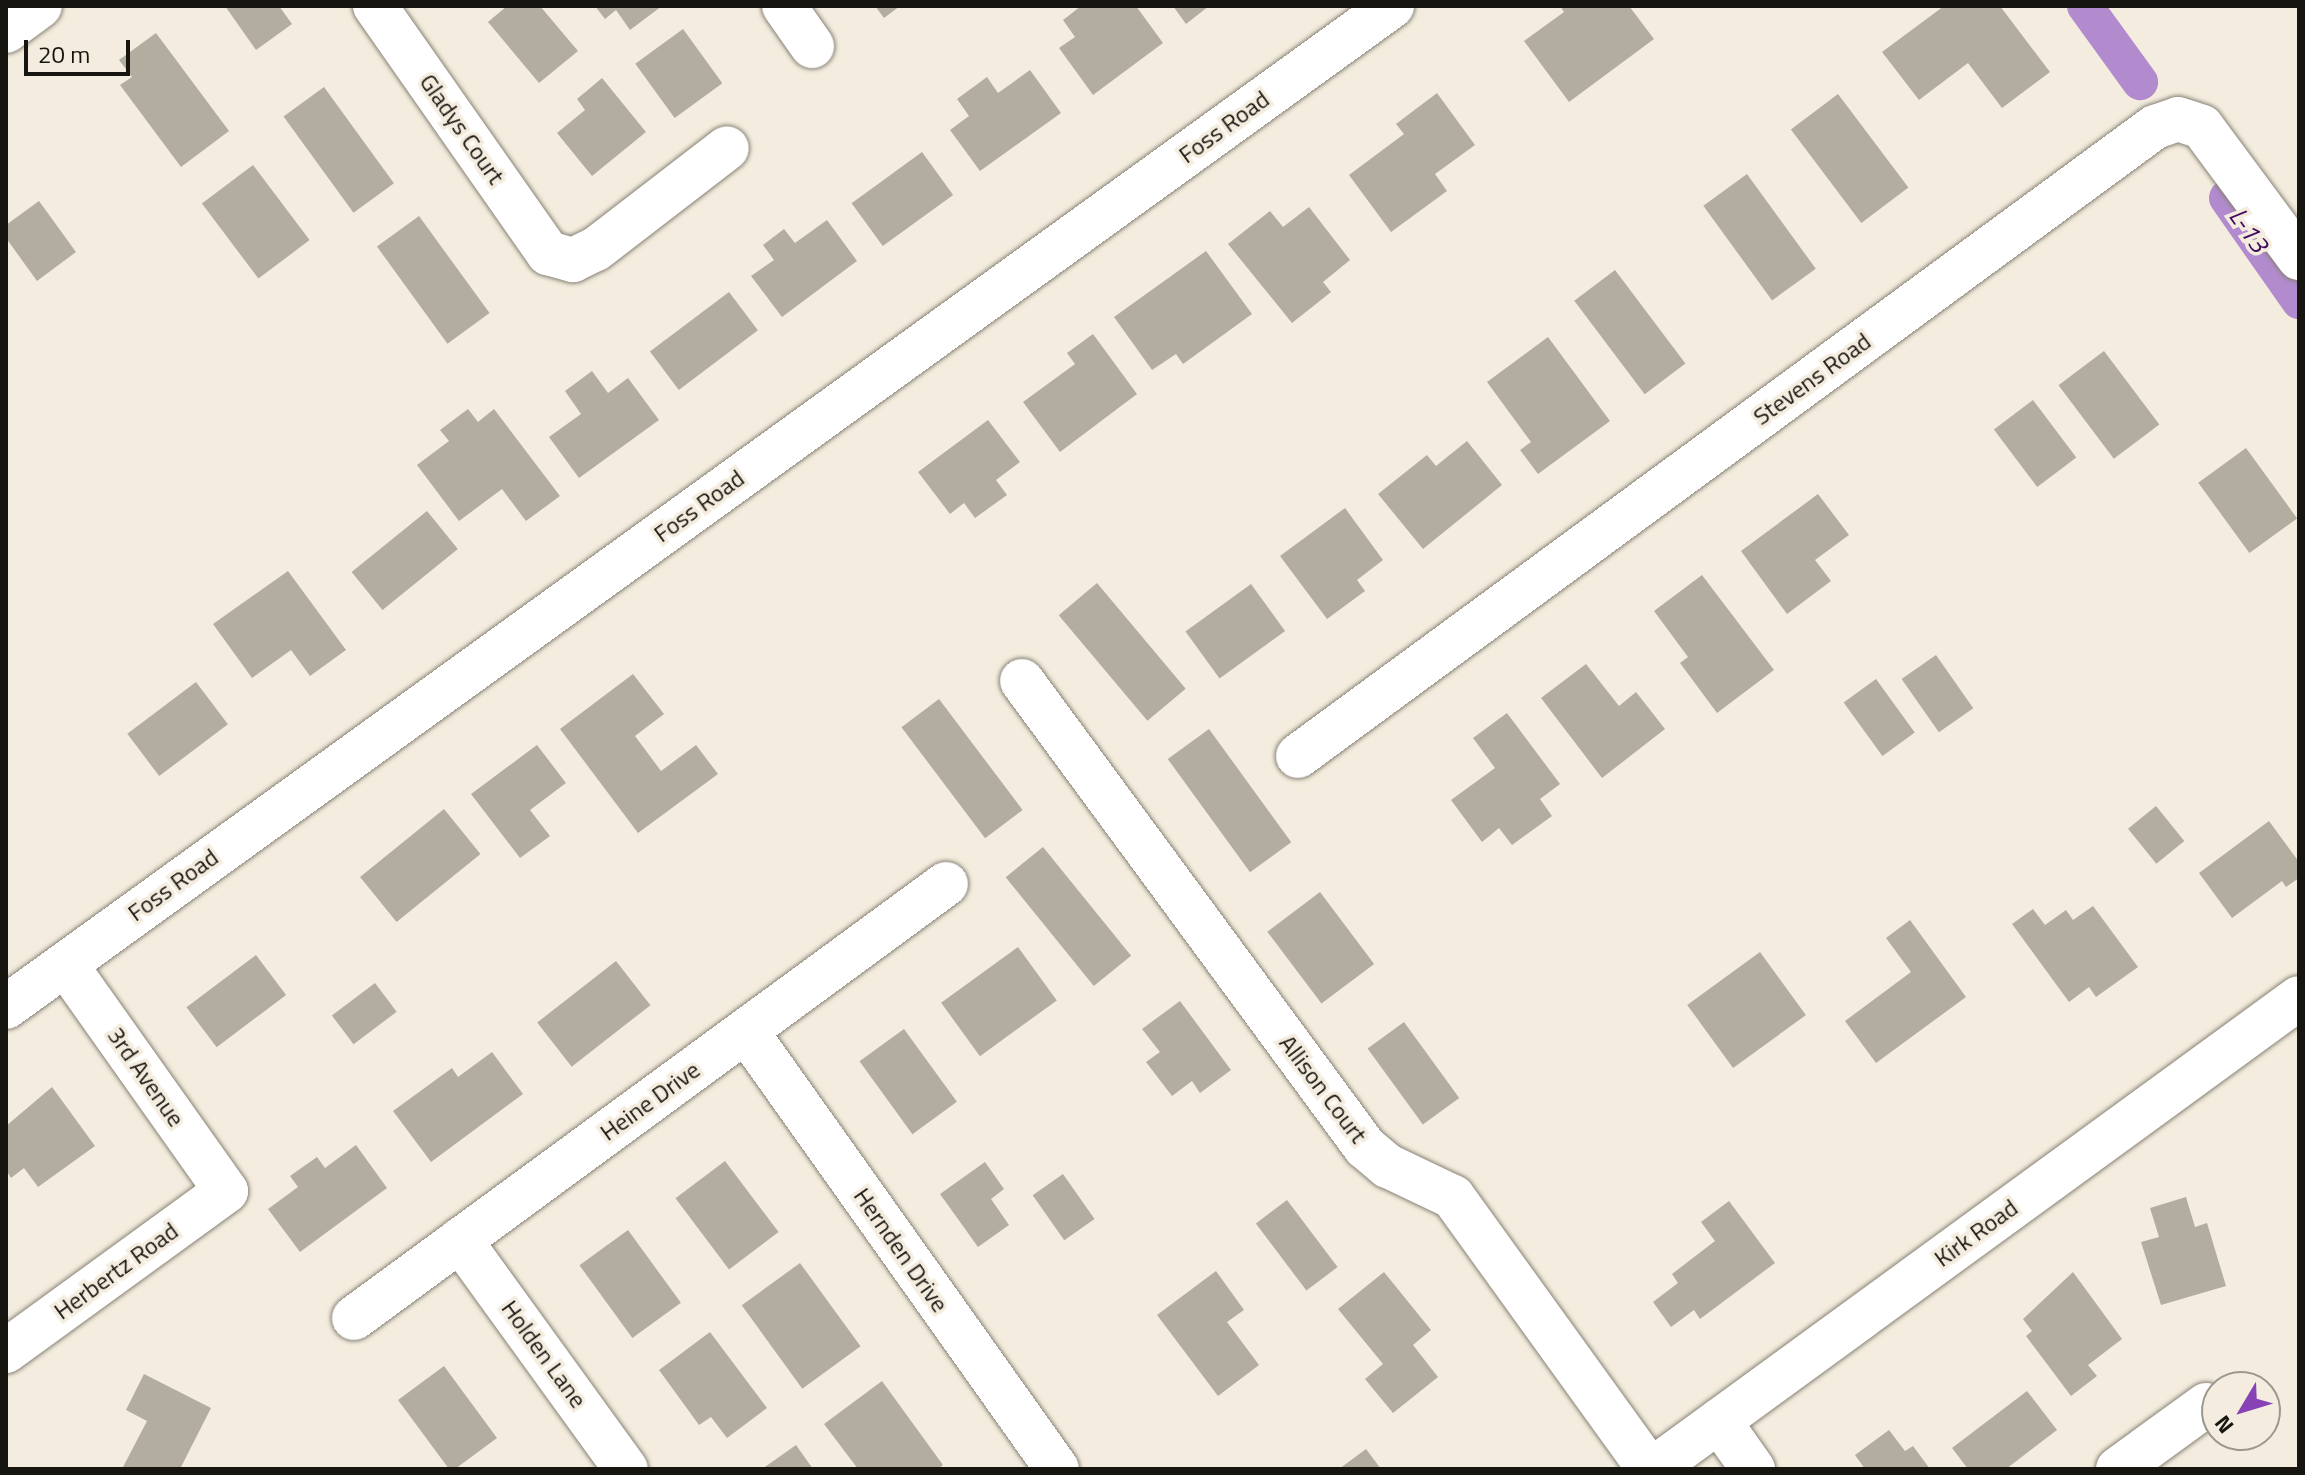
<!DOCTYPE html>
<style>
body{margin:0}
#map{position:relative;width:2305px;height:1475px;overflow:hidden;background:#f4eddf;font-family:"Titillium Web",sans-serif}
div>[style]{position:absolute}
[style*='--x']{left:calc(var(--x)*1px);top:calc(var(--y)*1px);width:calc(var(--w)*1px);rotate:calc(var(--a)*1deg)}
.canal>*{height:36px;margin:-18px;padding:0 18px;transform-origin:18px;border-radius:18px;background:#b18bce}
.building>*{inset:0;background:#b3ad9f;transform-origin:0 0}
.roads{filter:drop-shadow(0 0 2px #888275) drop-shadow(0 0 2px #888275)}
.minor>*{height:44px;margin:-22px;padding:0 22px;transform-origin:22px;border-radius:22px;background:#fff}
span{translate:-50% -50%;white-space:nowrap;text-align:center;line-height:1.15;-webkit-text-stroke:7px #f4eddf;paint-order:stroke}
.street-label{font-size:24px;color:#171510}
.water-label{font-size:26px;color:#3f0a5c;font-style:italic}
.frame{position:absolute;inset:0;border:8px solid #171510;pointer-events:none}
.north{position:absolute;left:2201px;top:1371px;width:80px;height:80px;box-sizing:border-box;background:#f4eddf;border:2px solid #9c978c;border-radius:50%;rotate:232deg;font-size:22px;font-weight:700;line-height:32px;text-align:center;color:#171510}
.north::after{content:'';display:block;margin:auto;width:28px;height:36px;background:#8942b6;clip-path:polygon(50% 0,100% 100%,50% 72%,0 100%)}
.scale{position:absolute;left:24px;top:40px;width:106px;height:36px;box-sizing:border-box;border:4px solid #171510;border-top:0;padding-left:10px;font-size:24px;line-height:28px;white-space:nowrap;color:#171510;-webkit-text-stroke:6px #f4eddf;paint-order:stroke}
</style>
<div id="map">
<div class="canal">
<div style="--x:2085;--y:6;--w:94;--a:54.1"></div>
<div style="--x:2227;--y:198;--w:126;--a:55"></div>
</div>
<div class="building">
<div style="clip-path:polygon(225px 6px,279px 6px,292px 24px,256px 50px)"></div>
<div style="clip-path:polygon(507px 6px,540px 6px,578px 51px,539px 83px,488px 22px)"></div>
<div style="clip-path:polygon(595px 6px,662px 6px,630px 30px,616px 10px,605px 19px)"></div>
<div style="clip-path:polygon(875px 6px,900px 6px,884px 18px)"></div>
<div style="clip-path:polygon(1081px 6px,1136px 6px,1163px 43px,1093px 95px,1059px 48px,1075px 37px,1063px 20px)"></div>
<div style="clip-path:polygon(1173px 6px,1209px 6px,1186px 24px)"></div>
<div style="clip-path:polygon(1560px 6px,1629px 6px,1654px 39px,1569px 102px,1524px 41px,1564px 12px)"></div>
<div style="clip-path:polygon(1944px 6px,2000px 6px,2050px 72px,2002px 108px,1968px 63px,1919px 100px,1882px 52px)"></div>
<div style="left:683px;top:29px;width:67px;height:59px;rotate:54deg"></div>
<div style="clip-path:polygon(156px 33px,229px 131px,181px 167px,120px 85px,132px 77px,119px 60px)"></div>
<div style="clip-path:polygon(1030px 70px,1061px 113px,980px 171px,950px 130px,969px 116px,957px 99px,987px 77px,998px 93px)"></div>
<div style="clip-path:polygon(602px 78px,646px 132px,592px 176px,557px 133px,585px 110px,577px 99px)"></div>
<div style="left:324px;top:87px;width:119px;height:50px;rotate:54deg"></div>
<div style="clip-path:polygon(1437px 93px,1475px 145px,1435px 174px,1447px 191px,1391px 232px,1349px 175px,1404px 134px,1396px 124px)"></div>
<div style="left:1838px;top:94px;width:117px;height:59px;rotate:53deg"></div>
<div style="left:922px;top:152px;width:53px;height:87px;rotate:54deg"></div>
<div style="left:253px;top:165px;width:94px;height:64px;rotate:53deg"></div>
<div style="left:1747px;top:174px;width:117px;height:54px;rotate:54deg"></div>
<div style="clip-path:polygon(39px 201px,76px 252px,37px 281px,6px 238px,6px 225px)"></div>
<div style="clip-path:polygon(1309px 207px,1350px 260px,1323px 282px,1331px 292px,1292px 323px,1228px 244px,1270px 211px,1283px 227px)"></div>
<div style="left:419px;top:216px;width:120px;height:52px;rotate:54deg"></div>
<div style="clip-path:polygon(827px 220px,857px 261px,782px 317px,751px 276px,774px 260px,763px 245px,784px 229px,795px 243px)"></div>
<div style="clip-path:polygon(1206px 251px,1252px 314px,1183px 364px,1176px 354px,1152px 370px,1114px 317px)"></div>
<div style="left:1615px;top:270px;width:117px;height:51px;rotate:53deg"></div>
<div style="left:729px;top:292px;width:48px;height:99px;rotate:53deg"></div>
<div style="clip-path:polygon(1093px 334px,1137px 394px,1060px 452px,1023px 402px,1075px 364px,1067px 353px)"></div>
<div style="clip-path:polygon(1548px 337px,1610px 421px,1538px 474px,1520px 450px,1531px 442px,1487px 382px)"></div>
<div style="left:2104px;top:351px;width:92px;height:57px;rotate:53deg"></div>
<div style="clip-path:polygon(592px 371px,608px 393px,628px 378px,659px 420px,579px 478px,549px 437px,581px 414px,565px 391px)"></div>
<div style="left:2033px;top:400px;width:72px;height:49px;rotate:53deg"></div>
<div style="clip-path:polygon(468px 409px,478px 422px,494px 409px,560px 496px,526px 521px,502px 489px,459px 521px,417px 465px,449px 441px,440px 430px)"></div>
<div style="clip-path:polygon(988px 420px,1020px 462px,996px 480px,1007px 495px,975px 518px,964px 503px,950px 514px,918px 472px)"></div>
<div style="clip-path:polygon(1467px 441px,1502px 485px,1423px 549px,1378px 494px,1427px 455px,1436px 466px)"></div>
<div style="left:2246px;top:448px;width:87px;height:59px;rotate:54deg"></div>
<div style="clip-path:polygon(1818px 494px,1849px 535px,1815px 560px,1831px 581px,1787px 614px,1741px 551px)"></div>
<div style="clip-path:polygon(1345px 508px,1383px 560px,1357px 580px,1365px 591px,1327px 619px,1280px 556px)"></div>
<div style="left:427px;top:511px;width:49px;height:97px;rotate:51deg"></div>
<div style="clip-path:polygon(288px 571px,346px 650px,310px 676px,291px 650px,252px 678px,213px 624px)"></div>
<div style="clip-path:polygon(1702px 575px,1774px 670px,1717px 713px,1680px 663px,1688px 657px,1654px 611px)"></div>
<div style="left:1097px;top:583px;width:138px;height:50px;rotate:50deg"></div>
<div style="left:1251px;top:584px;width:58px;height:81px;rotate:54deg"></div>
<div style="left:1936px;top:655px;width:65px;height:42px;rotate:55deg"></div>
<div style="clip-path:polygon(1586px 664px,1619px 706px,1636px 692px,1665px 729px,1602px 778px,1541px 698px)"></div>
<div style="clip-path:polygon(633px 674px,664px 714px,635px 736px,661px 771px,696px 745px,718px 774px,638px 833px,560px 729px)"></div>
<div style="left:1876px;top:679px;width:66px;height:40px;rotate:54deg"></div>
<div style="left:196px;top:682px;width:53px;height:86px;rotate:53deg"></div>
<div style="left:939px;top:699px;width:139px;height:47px;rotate:53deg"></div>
<div style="clip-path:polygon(1507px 713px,1560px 784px,1540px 799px,1552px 816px,1512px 845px,1499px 828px,1482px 842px,1451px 800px,1495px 768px,1473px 738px)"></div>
<div style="left:1209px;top:729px;width:140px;height:51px;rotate:54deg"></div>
<div style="clip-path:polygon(537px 745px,566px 783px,530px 810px,550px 836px,520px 858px,471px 794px)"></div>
<div style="left:2156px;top:806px;width:45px;height:36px;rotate:51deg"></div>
<div style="left:444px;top:809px;width:58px;height:108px;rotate:51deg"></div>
<div style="clip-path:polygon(2269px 821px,2299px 862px,2299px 878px,2286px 887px,2282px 881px,2232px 918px,2199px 873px)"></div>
<div style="left:1043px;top:847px;width:140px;height:48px;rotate:51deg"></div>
<div style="left:1320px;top:892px;width:90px;height:66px;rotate:53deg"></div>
<div style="clip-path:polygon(2093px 906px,2138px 967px,2096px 997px,2089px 987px,2069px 1002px,2012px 924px,2033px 909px,2045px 925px,2066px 910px,2073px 920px)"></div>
<div style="clip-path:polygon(1910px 920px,1966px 997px,1876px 1063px,1845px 1021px,1911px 972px,1886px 938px)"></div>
<div style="left:1018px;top:947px;width:66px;height:95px;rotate:54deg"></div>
<div style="left:1760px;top:952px;width:78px;height:90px;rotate:54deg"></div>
<div style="left:256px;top:955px;width:50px;height:87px;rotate:53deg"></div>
<div style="left:616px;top:961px;width:56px;height:100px;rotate:52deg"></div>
<div style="left:375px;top:983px;width:36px;height:54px;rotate:53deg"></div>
<div style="clip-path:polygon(1180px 1001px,1231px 1070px,1200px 1093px,1192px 1081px,1172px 1096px,1146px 1062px,1160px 1052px,1142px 1029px)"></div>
<div style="left:1404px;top:1022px;width:94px;height:45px;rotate:54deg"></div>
<div style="left:904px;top:1029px;width:90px;height:55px;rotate:54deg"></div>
<div style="clip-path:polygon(492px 1052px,523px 1094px,431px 1162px,393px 1111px,452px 1068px,458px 1077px)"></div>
<div style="clip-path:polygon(52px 1087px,95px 1146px,38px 1187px,24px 1168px,11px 1178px,6px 1170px,6px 1126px)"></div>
<div style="clip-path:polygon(356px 1145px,387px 1188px,300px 1252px,268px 1209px,298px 1187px,290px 1176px,317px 1157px,325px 1168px)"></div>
<div style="left:725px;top:1161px;width:89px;height:62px;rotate:53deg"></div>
<div style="clip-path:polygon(985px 1162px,1004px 1189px,991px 1199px,1009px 1225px,978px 1247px,940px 1194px)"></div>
<div style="left:1063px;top:1174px;width:55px;height:37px;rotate:55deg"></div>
<div style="clip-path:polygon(2186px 1197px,2195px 1227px,2207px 1223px,2226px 1286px,2161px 1305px,2141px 1242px,2159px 1237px,2150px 1208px)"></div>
<div style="left:1287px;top:1200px;width:84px;height:39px;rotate:53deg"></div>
<div style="clip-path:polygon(1729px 1201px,1775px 1263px,1700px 1319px,1694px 1310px,1671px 1327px,1653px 1302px,1678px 1283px,1672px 1274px,1715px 1241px,1701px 1222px)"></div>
<div style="left:628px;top:1230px;width:90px;height:60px;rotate:54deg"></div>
<div style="left:800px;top:1263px;width:103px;height:72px;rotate:54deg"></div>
<div style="clip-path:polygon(1216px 1271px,1244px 1310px,1227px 1322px,1259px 1365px,1218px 1396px,1157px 1315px)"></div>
<div style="clip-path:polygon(1384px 1272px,1431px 1330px,1413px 1345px,1438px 1377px,1393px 1413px,1365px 1379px,1383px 1364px,1338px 1309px)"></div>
<div style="clip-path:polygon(2073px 1272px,2122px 1339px,2088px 1365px,2097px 1376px,2071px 1396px,2026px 1336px,2032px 1331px,2023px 1319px)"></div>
<div style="clip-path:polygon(710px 1332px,767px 1408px,727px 1438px,711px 1417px,699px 1425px,659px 1370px)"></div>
<div style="clip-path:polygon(444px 1366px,497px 1438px,455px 1469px,449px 1469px,398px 1400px)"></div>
<div style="clip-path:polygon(144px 1374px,211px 1408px,180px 1469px,122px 1469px,147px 1421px,126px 1410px)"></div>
<div style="clip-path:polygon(882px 1381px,943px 1465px,938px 1469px,858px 1469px,824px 1424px)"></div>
<div style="clip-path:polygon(2027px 1391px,2057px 1430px,2006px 1469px,1968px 1469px,1952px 1448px)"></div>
<div style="clip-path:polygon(1889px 1430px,1905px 1451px,1913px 1446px,1930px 1469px,1865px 1469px,1855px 1455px)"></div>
<div style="clip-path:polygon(796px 1445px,813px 1469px,762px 1469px)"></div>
<div style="clip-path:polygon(1366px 1449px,1381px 1469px,1339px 1469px)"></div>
</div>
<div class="roads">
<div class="minor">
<div style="--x:375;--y:6;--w:302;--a:55"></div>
<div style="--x:548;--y:253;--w:26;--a:16"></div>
<div style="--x:573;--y:260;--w:25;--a:-26"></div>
<div style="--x:596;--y:249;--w:165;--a:-37.6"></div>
<div style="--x:784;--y:6;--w:49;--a:55"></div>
<div style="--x:6;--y:31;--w:42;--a:-36.3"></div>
<div style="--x:1022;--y:681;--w:579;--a:53.65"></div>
<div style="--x:1365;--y:1147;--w:30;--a:40"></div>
<div style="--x:1388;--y:1166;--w:72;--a:25.5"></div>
<div style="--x:1453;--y:1197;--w:335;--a:54.2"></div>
<div style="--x:1298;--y:756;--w:1063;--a:-36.28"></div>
<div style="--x:2155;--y:127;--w:24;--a:-19"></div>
<div style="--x:2178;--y:119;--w:25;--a:18"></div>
<div style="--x:2202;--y:127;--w:163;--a:53.5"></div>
<div style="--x:6;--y:1007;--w:1710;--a:-35.84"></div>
<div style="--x:746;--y:1031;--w:537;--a:54.62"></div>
<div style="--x:460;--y:1240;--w:283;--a:54.1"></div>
<div style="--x:354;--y:1318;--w:734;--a:-36.25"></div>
<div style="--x:6;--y:1351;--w:272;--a:-36"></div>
<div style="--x:226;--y:1191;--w:278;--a:-125.3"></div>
<div style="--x:1719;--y:1421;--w:59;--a:54.7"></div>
<div style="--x:1653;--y:1469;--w:799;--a:-36.1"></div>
<div style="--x:2118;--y:1469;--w:109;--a:-36"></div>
</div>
</div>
<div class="street-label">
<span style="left:1224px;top:127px;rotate:-36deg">Foss Road</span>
<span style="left:462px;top:129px;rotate:55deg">Gladys Court</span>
<span style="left:1812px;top:379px;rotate:-36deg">Stevens Road</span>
<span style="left:699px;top:506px;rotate:-36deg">Foss Road</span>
<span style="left:173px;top:885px;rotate:-36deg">Foss Road</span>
<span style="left:146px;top:1077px;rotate:55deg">3rd Avenue</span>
<span style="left:1323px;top:1089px;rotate:53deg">Allison Court</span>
<span style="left:650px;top:1101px;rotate:-36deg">Heine Drive</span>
<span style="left:1976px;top:1233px;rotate:-36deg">Kirk Road</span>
<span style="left:901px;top:1250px;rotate:55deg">Hernden Drive</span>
<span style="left:116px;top:1271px;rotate:-36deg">Herbertz Road</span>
<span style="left:544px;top:1354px;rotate:54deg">Holden Lane</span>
</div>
<div class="water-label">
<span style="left:2249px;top:230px;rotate:55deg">L-13</span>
</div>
<div class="frame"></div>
<div class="north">N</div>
<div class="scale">20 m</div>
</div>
